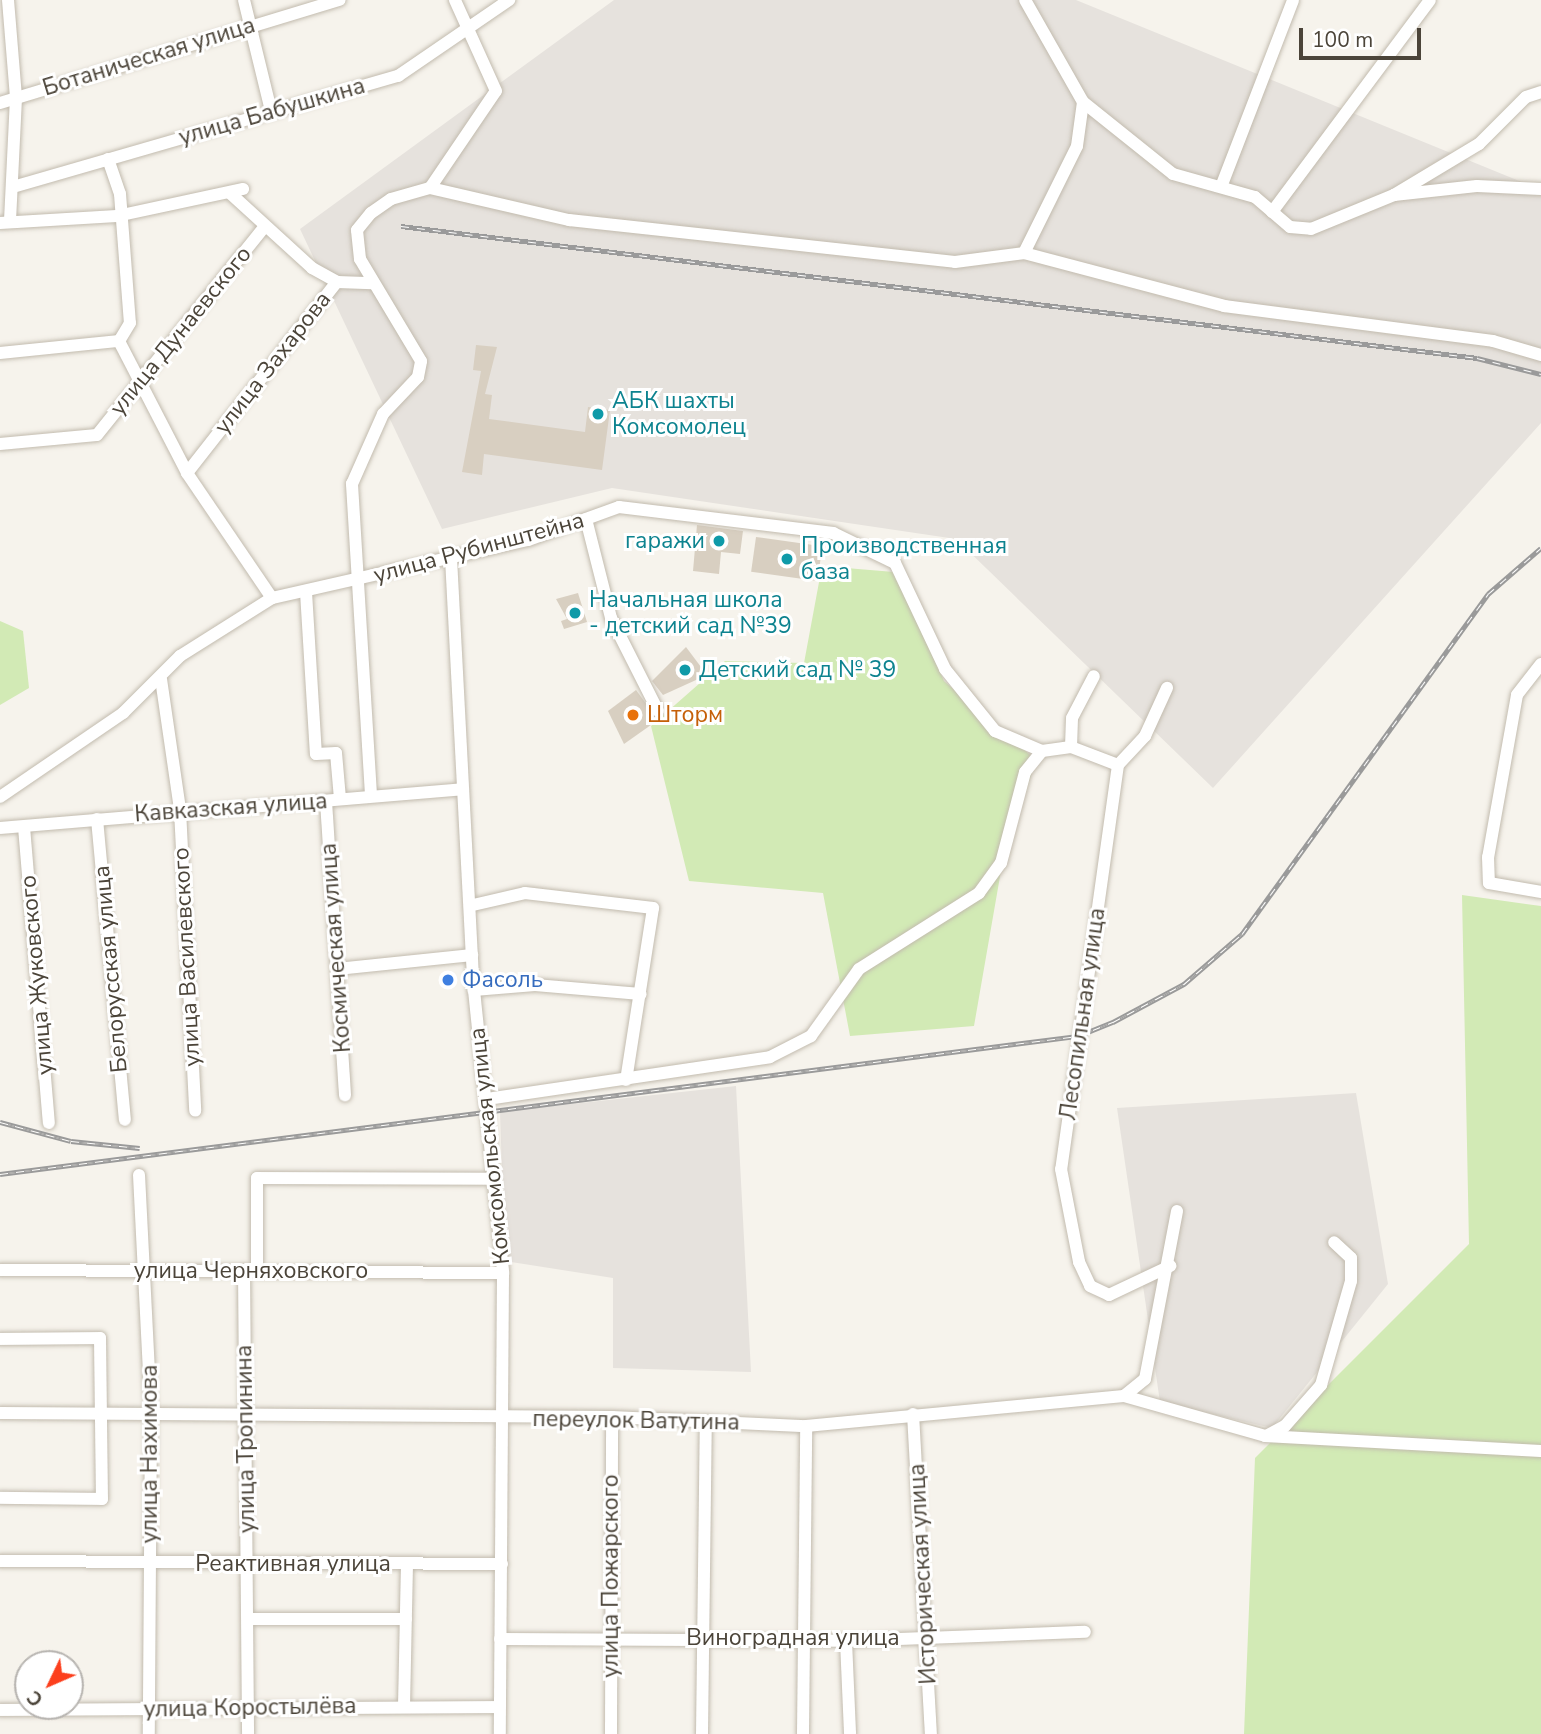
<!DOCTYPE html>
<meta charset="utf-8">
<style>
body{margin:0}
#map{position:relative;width:1541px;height:1734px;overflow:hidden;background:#f6f3ec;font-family:"Nunito Sans",sans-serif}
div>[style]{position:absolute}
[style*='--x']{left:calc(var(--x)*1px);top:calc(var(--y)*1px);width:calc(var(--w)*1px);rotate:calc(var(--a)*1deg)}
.industrial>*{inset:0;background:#e6e2dd}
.green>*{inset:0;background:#d2eab5}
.building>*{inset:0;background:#d8cfc1;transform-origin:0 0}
.roads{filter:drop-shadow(0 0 2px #c2bbae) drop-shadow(0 0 2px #c2bbae)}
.minor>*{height:12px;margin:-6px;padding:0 6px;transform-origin:6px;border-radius:6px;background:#fff}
.rail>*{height:5px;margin-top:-2.5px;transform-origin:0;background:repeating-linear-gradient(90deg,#fff 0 8px,#9a9a9a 0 16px);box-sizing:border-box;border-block:2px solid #9a9a9a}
.dots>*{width:19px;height:19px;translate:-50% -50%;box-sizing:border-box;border:4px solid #fff;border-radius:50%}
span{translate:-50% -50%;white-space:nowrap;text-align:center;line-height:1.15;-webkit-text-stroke:6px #fff;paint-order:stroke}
.street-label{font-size:23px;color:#4b4439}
.culture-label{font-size:23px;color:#0d838f}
.left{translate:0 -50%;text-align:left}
.right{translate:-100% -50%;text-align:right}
.food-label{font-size:23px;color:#c56008}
.shop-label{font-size:23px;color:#366cbe}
.north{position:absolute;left:14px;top:1650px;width:70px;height:70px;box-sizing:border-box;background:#fff;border:2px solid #b7b4b0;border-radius:50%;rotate:226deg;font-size:19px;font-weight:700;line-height:28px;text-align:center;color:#4b4439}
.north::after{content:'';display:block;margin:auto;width:24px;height:32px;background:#fc3f1d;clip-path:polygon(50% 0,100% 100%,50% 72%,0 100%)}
.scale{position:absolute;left:1299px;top:28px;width:122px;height:32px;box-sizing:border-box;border:4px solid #4b4439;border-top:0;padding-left:9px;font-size:21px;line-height:24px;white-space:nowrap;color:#4b4439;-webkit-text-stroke:5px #fff;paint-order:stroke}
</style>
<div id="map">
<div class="industrial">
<div style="clip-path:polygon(614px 0,1076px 0,1541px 190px,1541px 423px,1213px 788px,956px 539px,612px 488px,442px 529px,300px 229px)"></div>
<div style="clip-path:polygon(736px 1086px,751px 1372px,613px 1368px,613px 1278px,505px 1261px,500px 1112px)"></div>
<div style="clip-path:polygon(1356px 1093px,1388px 1284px,1272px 1428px,1160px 1402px,1117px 1108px)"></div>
</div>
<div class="green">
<div style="clip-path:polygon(822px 566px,894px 572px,944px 681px,1036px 760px,1002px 865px,974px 1026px,850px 1036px,823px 893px,689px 881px,651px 726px,725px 661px,804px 663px)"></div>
<div style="clip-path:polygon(0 621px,23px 631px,29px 688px,0 705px)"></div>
<div style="clip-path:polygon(1462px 895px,1541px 906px,1541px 1734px,1244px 1734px,1255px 1458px,1469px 1244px)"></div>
</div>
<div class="building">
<div style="clip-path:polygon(476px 345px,497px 347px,485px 394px,492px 395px,489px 419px,585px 432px,588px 407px,610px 410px,602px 470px,484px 454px,482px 475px,462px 472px,481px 371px,473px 370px)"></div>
<div style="clip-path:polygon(697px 525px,743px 531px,740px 554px,721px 552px,719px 574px,693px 571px)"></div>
<div style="left:756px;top:537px;width:67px;height:35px;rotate:8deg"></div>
<div style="clip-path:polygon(578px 593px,587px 622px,564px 629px,561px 621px,567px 619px,556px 599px)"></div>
<div style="clip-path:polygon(686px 647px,707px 675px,663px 695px,652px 681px)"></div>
<div style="clip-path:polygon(636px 690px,658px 720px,624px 744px,608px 711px)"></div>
</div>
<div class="roads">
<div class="minor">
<div style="--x:8;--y:0;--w:98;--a:85.3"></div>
<div style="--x:16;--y:98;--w:124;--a:92.8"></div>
<div style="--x:244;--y:0;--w:114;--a:76.3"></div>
<div style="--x:1083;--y:102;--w:115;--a:38.7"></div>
<div style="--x:1173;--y:174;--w:85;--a:15.7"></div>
<div style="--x:1255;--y:197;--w:46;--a:40.6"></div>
<div style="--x:1290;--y:227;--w:21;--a:5"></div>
<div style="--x:1311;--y:229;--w:90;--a:-22.3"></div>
<div style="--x:1394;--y:195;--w:99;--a:-31"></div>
<div style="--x:1479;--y:144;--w:66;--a:-45"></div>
<div style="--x:1526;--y:97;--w:16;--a:-18"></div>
<div style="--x:0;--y:103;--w:355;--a:-16.9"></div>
<div style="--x:108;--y:159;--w:37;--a:71"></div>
<div style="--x:120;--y:194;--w:129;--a:85.6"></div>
<div style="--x:130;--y:323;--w:21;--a:121"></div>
<div style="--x:16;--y:186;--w:398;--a:-16.1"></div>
<div style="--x:398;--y:76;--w:135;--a:-34.4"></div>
<div style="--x:1221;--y:187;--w:200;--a:-68.9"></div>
<div style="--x:430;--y:188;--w:117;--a:-55.8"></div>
<div style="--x:496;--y:91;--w:100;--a:-114.3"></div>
<div style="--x:231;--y:194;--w:110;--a:42.4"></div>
<div style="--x:312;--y:268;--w:29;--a:29"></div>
<div style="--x:1394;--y:195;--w:83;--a:-6.2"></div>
<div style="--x:1477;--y:186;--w:64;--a:2.7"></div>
<div style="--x:1272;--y:212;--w:264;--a:-53.3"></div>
<div style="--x:0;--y:223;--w:117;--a:-3.4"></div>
<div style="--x:117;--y:216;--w:129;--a:-12.1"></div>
<div style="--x:1024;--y:253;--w:207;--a:14.8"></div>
<div style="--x:1224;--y:306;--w:271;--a:7.4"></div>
<div style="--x:1493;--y:341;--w:50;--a:16.3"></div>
<div style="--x:119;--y:341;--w:148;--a:62.7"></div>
<div style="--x:187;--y:473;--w:151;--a:55.8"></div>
<div style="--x:0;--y:353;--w:120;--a:-5.8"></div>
<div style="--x:0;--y:444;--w:97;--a:-5.3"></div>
<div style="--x:97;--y:435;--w:267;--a:-51.2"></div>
<div style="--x:187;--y:473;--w:243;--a:-51.9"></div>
<div style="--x:337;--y:282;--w:36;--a:2"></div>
<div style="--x:586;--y:519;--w:102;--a:75.8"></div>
<div style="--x:611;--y:618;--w:104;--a:63.2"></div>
<div style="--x:451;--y:558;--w:433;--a:87"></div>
<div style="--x:474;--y:990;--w:284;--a:84.1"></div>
<div style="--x:503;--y:1273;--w:461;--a:90.4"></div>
<div style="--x:306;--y:592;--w:162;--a:86.5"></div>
<div style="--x:316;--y:754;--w:20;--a:-3"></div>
<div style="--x:336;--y:753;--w:46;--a:85"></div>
<div style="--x:1541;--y:664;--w:39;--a:128"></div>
<div style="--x:1517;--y:695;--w:165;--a:100.1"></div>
<div style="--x:1488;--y:857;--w:26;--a:88"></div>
<div style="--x:1489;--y:883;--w:53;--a:9.8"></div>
<div style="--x:161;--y:679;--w:132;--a:81.7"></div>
<div style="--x:180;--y:810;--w:301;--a:87.1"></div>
<div style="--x:1071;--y:747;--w:50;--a:21"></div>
<div style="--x:1118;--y:765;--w:40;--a:-47"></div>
<div style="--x:1145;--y:736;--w:53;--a:-65.4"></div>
<div style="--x:1118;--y:765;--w:408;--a:98"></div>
<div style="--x:1061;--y:1169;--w:95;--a:79"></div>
<div style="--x:1079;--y:1262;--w:26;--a:65"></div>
<div style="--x:1090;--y:1286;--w:21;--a:25"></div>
<div style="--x:1109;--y:1295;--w:68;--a:-25.4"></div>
<div style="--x:371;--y:795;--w:312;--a:-93.5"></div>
<div style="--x:352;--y:484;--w:77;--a:-66.1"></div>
<div style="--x:383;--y:414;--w:51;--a:-46.6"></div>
<div style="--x:418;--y:377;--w:16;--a:-79"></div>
<div style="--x:421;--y:361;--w:119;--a:-120.9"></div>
<div style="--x:360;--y:259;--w:29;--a:-96"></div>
<div style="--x:357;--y:230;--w:22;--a:-51"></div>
<div style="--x:371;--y:213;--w:24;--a:-35"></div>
<div style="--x:391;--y:199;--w:41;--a:-15.8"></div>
<div style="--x:430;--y:188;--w:143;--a:13"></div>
<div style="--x:569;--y:220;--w:388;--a:6.2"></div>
<div style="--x:955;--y:262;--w:70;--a:-7.4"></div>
<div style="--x:1024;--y:253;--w:119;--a:-63.6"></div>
<div style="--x:1077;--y:146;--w:44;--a:-82.2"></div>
<div style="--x:1083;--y:102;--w:117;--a:-119.6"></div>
<div style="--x:0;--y:797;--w:149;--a:-34.3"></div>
<div style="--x:123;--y:713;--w:81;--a:-45"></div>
<div style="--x:180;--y:656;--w:109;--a:-32.2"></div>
<div style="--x:272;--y:598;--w:262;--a:-12.8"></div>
<div style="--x:528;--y:540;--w:97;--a:-19.9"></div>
<div style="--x:619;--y:507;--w:216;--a:6.9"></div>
<div style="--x:833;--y:533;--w:69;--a:25.8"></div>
<div style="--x:895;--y:563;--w:117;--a:64.7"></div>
<div style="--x:945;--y:669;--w:80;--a:51.1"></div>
<div style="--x:995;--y:731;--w:51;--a:23.1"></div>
<div style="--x:326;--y:801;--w:295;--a:86.3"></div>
<div style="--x:97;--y:819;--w:302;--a:84.7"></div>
<div style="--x:24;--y:827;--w:297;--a:85.2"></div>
<div style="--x:0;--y:828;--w:464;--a:-4.8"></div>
<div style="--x:473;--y:905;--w:53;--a:-13"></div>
<div style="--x:525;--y:893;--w:129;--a:6.7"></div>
<div style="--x:653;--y:908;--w:174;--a:98.9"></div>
<div style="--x:337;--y:969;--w:136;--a:-5.9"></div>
<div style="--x:474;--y:990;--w:61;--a:-4.7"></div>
<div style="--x:535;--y:985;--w:106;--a:4.9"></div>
<div style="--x:487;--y:1099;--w:286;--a:-8.4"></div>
<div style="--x:770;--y:1057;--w:46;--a:-27.1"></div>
<div style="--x:811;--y:1036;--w:82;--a:-54.4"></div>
<div style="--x:859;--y:969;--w:142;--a:-32.3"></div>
<div style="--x:979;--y:893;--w:37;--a:-54"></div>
<div style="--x:1001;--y:863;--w:94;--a:-75.2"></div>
<div style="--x:1025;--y:772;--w:27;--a:-51"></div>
<div style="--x:1042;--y:751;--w:29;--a:-8"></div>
<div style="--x:1071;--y:747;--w:29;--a:-88"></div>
<div style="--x:1072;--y:718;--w:47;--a:-62.4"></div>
<div style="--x:139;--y:1175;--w:240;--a:87.1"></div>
<div style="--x:151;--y:1415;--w:319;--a:90.4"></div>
<div style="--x:0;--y:1270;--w:503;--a:0.34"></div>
<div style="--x:244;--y:1270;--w:464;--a:89.5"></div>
<div style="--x:257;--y:1270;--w:92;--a:-90"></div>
<div style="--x:257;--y:1178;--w:232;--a:0.2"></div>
<div style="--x:0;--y:1339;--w:100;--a:-0.6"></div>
<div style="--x:100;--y:1338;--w:161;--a:89.3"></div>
<div style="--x:102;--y:1499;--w:102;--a:-179.4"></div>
<div style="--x:1124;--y:1396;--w:27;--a:-39"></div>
<div style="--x:1145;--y:1379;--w:171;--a:-79.2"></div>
<div style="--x:0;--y:1413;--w:612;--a:0.37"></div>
<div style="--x:612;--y:1417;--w:194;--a:2.7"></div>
<div style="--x:806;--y:1426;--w:319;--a:-5.4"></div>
<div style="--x:1124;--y:1396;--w:147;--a:15.8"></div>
<div style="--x:1265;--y:1436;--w:276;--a:3.1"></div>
<div style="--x:913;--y:1414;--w:321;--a:86.8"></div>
<div style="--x:1266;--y:1436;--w:21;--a:-28"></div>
<div style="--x:1285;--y:1426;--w:55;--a:-48.7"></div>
<div style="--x:1321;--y:1385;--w:108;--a:-73.9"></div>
<div style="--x:1351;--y:1281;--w:23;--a:-90"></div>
<div style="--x:1351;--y:1258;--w:23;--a:-137"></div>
<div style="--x:0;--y:1561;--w:502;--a:0.34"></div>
<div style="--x:249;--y:1619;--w:157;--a:0"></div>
<div style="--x:500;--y:1639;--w:346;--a:0.3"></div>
<div style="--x:846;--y:1641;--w:239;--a:-2.2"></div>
<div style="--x:846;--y:1641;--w:93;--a:87.5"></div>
<div style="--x:404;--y:1707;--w:142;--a:-88.8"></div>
<div style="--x:0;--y:1710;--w:500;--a:-0.34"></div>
<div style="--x:611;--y:1734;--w:317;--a:-89.8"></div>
<div style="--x:702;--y:1734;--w:313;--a:-89.3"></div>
<div style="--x:803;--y:1734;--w:308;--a:-89.4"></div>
</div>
</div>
<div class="rail">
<div style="--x:401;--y:226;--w:1084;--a:6.99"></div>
<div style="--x:1477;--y:358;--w:66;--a:14"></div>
<div style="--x:0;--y:1122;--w:73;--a:15"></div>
<div style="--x:71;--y:1141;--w:69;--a:5.8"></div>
<div style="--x:0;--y:1174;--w:1087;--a:-7.3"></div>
<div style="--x:1078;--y:1036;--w:38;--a:-22"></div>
<div style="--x:1113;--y:1022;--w:81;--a:-28.2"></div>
<div style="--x:1184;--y:984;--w:77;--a:-40.8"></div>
<div style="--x:1242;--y:934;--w:420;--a:-54.1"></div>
<div style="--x:1488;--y:594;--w:70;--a:-41"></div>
</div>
<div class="dots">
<div style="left:598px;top:414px;background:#0f9aa8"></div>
<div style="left:719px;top:541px;background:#0f9aa8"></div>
<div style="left:787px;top:559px;background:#0f9aa8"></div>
<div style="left:575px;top:613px;background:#0f9aa8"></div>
<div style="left:685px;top:670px;background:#0f9aa8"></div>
<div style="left:633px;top:715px;background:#e8710a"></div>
<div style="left:448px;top:980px;background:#3f7fe0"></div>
</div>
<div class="street-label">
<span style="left:149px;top:57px;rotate:-17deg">Ботаническая улица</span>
<span style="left:272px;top:112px;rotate:-16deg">улица Бабушкина</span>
<span style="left:181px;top:331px;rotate:-51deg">улица Дунаевского</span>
<span style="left:273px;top:363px;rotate:-52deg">улица Захарова</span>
<span style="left:479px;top:548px;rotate:-15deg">улица Рубинштейна</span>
<span style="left:231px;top:808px;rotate:-4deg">Кавказская улица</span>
<span style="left:336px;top:948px;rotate:-94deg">Космическая улица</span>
<span style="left:187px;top:957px;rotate:-93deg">улица Василевского</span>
<span style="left:111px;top:969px;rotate:-95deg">Белорусская улица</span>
<span style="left:37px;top:975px;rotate:-95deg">улица Жуковского</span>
<span style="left:1083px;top:1014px;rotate:-82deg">Лесопильная улица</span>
<span style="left:490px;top:1146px;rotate:-96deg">Комсомольская улица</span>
<span style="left:251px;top:1271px">улица Черняховского</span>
<span style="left:636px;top:1421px;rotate:1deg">переулок Ватутина</span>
<span style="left:246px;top:1439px;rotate:-91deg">улица Тропинина</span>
<span style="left:150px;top:1454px;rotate:-90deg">улица Нахимова</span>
<span style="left:293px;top:1564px">Реактивная улица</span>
<span style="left:923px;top:1574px;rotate:-93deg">Историческая улица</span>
<span style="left:611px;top:1576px;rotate:-90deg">улица Пожарского</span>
<span style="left:793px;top:1638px">Виноградная улица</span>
<span style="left:250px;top:1708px;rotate:-1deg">улица Коростылёва</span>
</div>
<div class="culture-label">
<span class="left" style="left:612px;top:414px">АБК шахты<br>Комсомолец</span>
<span class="right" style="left:705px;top:541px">гаражи</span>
<span class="left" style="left:801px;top:559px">Производственная<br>база</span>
<span class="left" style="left:589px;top:613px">Начальная школа<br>- детский сад №39</span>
<span class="left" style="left:699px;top:670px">Детский сад № 39</span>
</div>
<div class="food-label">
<span class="left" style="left:647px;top:715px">Шторм</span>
</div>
<div class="shop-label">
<span class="left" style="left:462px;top:980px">Фасоль</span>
</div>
<div class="north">С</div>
<div class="scale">100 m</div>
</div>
